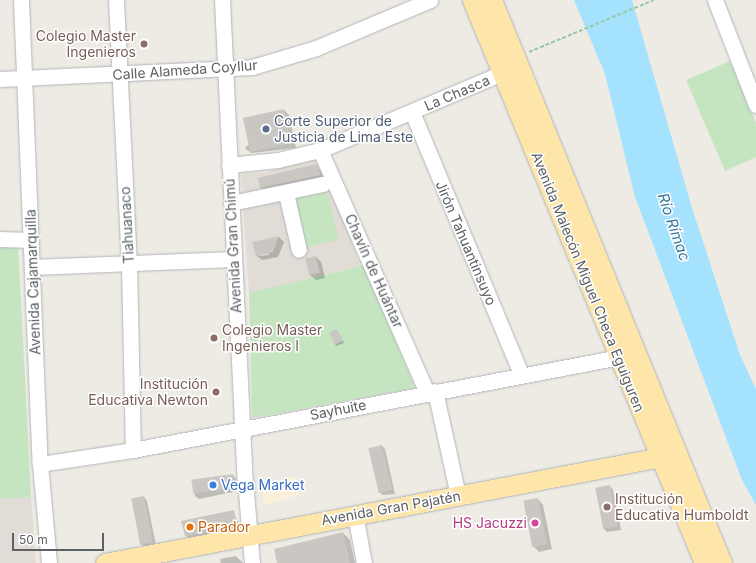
<!DOCTYPE html>
<meta charset="utf-8">
<style>
body{margin:0}
#map{position:relative;width:756px;height:563px;overflow:hidden;background:#eeebe4;font-family:Inter,sans-serif}
div>[style]{position:absolute}
[style*='--x']{left:calc(var(--x)*1px);top:calc(var(--y)*1px);width:calc(var(--w)*1px);rotate:calc(var(--a)*1deg)}
.commercial>*{inset:0;background:#fdf0da;transform-origin:0 0}
.education>*{inset:0;background:#e1dcd5}
.green>*{inset:0;background:#c5e5c0;transform-origin:0 0}
.water>*{inset:0;background:#a4e2fe}
.shadow>*{inset:0;background:#0003}
.building>*{inset:0;background:#cac6c1;transform-origin:0 0}
.path>*{height:2px;margin-top:-1px;transform-origin:0;background:repeating-linear-gradient(90deg,#9bc9a2 0 4px,transparent 0 6px)}
.roads{filter:drop-shadow(0 0 1px #b1b5b9) drop-shadow(0 0 1px #b1b5b9)}
.minor>*{height:15px;margin:-7.5px;padding:0 7.5px;transform-origin:7.5px;border-radius:7.5px;background:#fff}
.major>*{height:19px;margin:-9.5px;padding:0 9.5px;transform-origin:9.5px;border-radius:9.5px;background:#fee5a9}
.dots>*{width:11px;height:11px;translate:-50% -50%;box-sizing:border-box;border:2px solid #fff;border-radius:50%}
span{translate:-50% -50%;white-space:nowrap;text-align:center;line-height:1.15;-webkit-text-stroke:3px #fff;paint-order:stroke}
.education-label{font-size:14px;color:#785e54}
.right{translate:-100% -50%;text-align:right}
.left{translate:0 -50%;text-align:left}
.street-label{font-size:14px;color:#5c6164}
.service-label{font-size:14px;color:#4e5e75}
.shop-label{font-size:14px;color:#366cbe}
.hotel-label{font-size:14px;color:#b23c85}
.food-label{font-size:14px;color:#c56008}
.water-label{font-size:15px;color:#3b789e;font-style:italic}
.scale{position:absolute;left:12px;top:533px;width:92px;height:18px;box-sizing:border-box;border:2px solid #5c6164;border-top:0;padding-left:5px;font-size:12px;line-height:14px;white-space:nowrap;color:#5c6164;-webkit-text-stroke:3px #fff;paint-order:stroke}
</style>
<div id="map">
<div class="commercial">
<div style="left:296px;top:476px;width:19px;height:37px;rotate:74deg"></div>
</div>
<div class="education">
<div style="clip-path:polygon(318px 158px,361px 266px,249px 293px,241px 174px,266px 172px)"></div>
<div style="clip-path:polygon(31px 497px,36px 563px,0 563px,0 499px)"></div>
</div>
<div class="green">
<div style="clip-path:polygon(730px 61px,756px 123px,756px 157px,725px 171px,686px 80px)"></div>
<div style="left:327px;top:192px;width:49px;height:37px;rotate:77deg"></div>
<div style="clip-path:polygon(0 243px,18px 243px,31px 497px,0 499px)"></div>
<div style="clip-path:polygon(365px 265px,415px 388px,252px 418px,249px 293px)"></div>
</div>
<div class="water">
<div style="clip-path:polygon(574px 0,632px 0,692px 208px,740px 355px,756px 389px,756px 505px,742px 480px,635px 197px,605px 74px)"></div>
</div>
<div class="shadow">
<div style="clip-path:polygon(284px 110px,289px 115px,296px 148px,251px 153px,245px 148px)"></div>
<div style="clip-path:polygon(316px 165px,326px 180px,266px 193px,261px 187px)"></div>
<div style="clip-path:polygon(evenodd,279px 237px,284px 242px,278px 257px,262px 260px,256px 255px,279px 237px,268px 253px,269px 255px,259px 256px,259px 254px,268px 253px)"></div>
<div style="clip-path:polygon(316px 257px,321px 262px,325px 278px,316px 280px,310px 275px)"></div>
<div style="clip-path:polygon(337px 330px,344px 343px,336px 346px,330px 333px)"></div>
<div style="clip-path:polygon(382px 446px,385px 449px,395px 494px,383px 495px,379px 492px,370px 449px)"></div>
<div style="clip-path:polygon(233px 475px,236px 479px,238px 491px,199px 499px,195px 496px,193px 483px)"></div>
<div style="clip-path:polygon(610px 486px,613px 490px,621px 530px,607px 532px,604px 529px,596px 489px)"></div>
<div style="clip-path:polygon(144px 497px,147px 501px,156px 545px,145px 547px,141px 544px,132px 499px)"></div>
<div style="clip-path:polygon(538px 499px,543px 505px,552px 549px,539px 552px,534px 547px)"></div>
<div style="clip-path:polygon(233px 512px,239px 524px,236px 530px,189px 539px,186px 536px,183px 522px)"></div>
<div style="clip-path:polygon(343px 533px,350px 540px,355px 563px,278px 563px)"></div>
<div style="clip-path:polygon(236px 556px,243px 563px,221px 563px,220px 559px)"></div>
</div>
<div class="building">
<div style="left:284px;top:109px;width:35px;height:42px;rotate:78deg"></div>
<div style="clip-path:polygon(316px 164px,321px 175px,260px 188px,258px 178px)"></div>
<div style="clip-path:polygon(279px 236px,273px 252px,256px 256px,252px 242px)"></div>
<div style="left:316px;top:256px;width:17px;height:11px;rotate:77deg"></div>
<div style="left:337px;top:329px;width:13px;height:9px;rotate:63deg"></div>
<div style="left:382px;top:445px;width:46px;height:14px;rotate:77deg"></div>
<div style="left:233px;top:474px;width:14px;height:42px;rotate:82deg"></div>
<div style="left:610px;top:485px;width:42px;height:15px;rotate:79deg"></div>
<div style="left:144px;top:496px;width:47px;height:13px;rotate:79deg"></div>
<div style="left:538px;top:498px;width:47px;height:15px;rotate:79deg"></div>
<div style="clip-path:polygon(234px 510px,236px 520px,232px 527px,185px 536px,181px 521px)"></div>
<div style="clip-path:polygon(343px 532px,350px 563px,277px 563px,274px 549px)"></div>
</div>
<div class="path">
<div style="--x:529;--y:52;--w:135;--a:-22.6"></div>
</div>
<div class="roads">
<div class="minor">
<div style="--x:21;--y:0;--w:464;--a:87.7"></div>
<div style="--x:40;--y:464;--w:99;--a:84.8"></div>
<div style="--x:116;--y:0;--w:263;--a:87.2"></div>
<div style="--x:129;--y:263;--w:187;--a:88.8"></div>
<div style="--x:222;--y:0;--w:481;--a:87.3"></div>
<div style="--x:245;--y:480;--w:83;--a:85.2"></div>
<div style="--x:715;--y:0;--w:113;--a:68.7"></div>
<div style="--x:0;--y:79;--w:252;--a:-2.7"></div>
<div style="--x:252;--y:67;--w:67;--a:-16.5"></div>
<div style="--x:316;--y:48;--w:124;--a:-22.8"></div>
<div style="--x:412;--y:112;--w:284;--a:67.4"></div>
<div style="--x:320;--y:150;--w:266;--a:66.2"></div>
<div style="--x:229;--y:165;--w:49;--a:-5.8"></div>
<div style="--x:278;--y:160;--w:43;--a:-13.4"></div>
<div style="--x:320;--y:150;--w:198;--a:-22.9"></div>
<div style="--x:286;--y:193;--w:58;--a:77.2"></div>
<div style="--x:231;--y:203;--w:94;--a:-11.7"></div>
<div style="--x:0;--y:239;--w:31;--a:2"></div>
<div style="--x:32;--y:267;--w:202;--a:-2.3"></div>
<div style="--x:435;--y:391;--w:107;--a:77.6"></div>
<div style="--x:40;--y:464;--w:94;--a:-8.6"></div>
<div style="--x:133;--y:450;--w:506;--a:-10.82"></div>
<div style="--x:355;--y:514;--w:50;--a:79.6"></div>
</div>
<div class="major">
<div style="--x:472;--y:0;--w:609;--a:67.6"></div>
<div style="--x:492;--y:0;--w:608;--a:67.78"></div>
<div style="--x:105;--y:563;--w:576;--a:-10.8"></div>
</div>
</div>
<div class="dots">
<div style="left:144px;top:44px;background:#8d6e63"></div>
<div style="left:266px;top:129px;background:#5c6f8a"></div>
<div style="left:214px;top:338px;background:#8d6e63"></div>
<div style="left:216px;top:392px;background:#8d6e63"></div>
<div style="left:213px;top:485px;background:#3f7fe0"></div>
<div style="left:607px;top:507px;background:#8d6e63"></div>
<div style="left:535px;top:523px;background:#d1479c"></div>
<div style="left:190px;top:527px;background:#e8710a"></div>
</div>
<div class="education-label">
<span class="right" style="left:136px;top:44px">Colegio Master<br>Ingenieros</span>
<span class="left" style="left:222px;top:338px">Colegio Master<br>Ingenieros I</span>
<span class="right" style="left:208px;top:392px">Institución<br>Educativa Newton</span>
<span class="left" style="left:615px;top:507px">Institución<br>Educativa Humboldt</span>
</div>
<div class="street-label">
<span style="left:185px;top:70px;rotate:-4deg">Calle Alameda Coyllur</span>
<span style="left:457px;top:93px;rotate:-23deg">La Chasca</span>
<span style="left:127px;top:225px;rotate:-93deg">Tiahuanaco</span>
<span style="left:466px;top:243px;rotate:67deg">Jirón Tahuantinsuyo</span>
<span style="left:233px;top:246px;rotate:-93deg">Avenida Gran Chimú</span>
<span style="left:374px;top:271px;rotate:66deg">Chavín de Huántar</span>
<span style="left:33px;top:282px;rotate:-92deg">Avenida Cajamarquilla</span>
<span style="left:588px;top:282px;rotate:68deg">Avenida Malecón Miguel Checa Eguiguren</span>
<span style="left:338px;top:410px;rotate:-11deg">Sayhuite</span>
<span style="left:391px;top:508px;rotate:-10deg">Avenida Gran Pajatén</span>
</div>
<div class="service-label">
<span class="left" style="left:274px;top:129px">Corte Superior de<br>Justicia de Lima Este</span>
</div>
<div class="shop-label">
<span class="left" style="left:221px;top:485px">Vega Market</span>
</div>
<div class="hotel-label">
<span class="right" style="left:527px;top:523px">HS Jacuzzi</span>
</div>
<div class="food-label">
<span class="left" style="left:198px;top:527px">Parador</span>
</div>
<div class="water-label">
<span style="left:674px;top:227px;rotate:71deg">Río Rímac</span>
</div>
<div class="scale">50 m</div>
</div>
